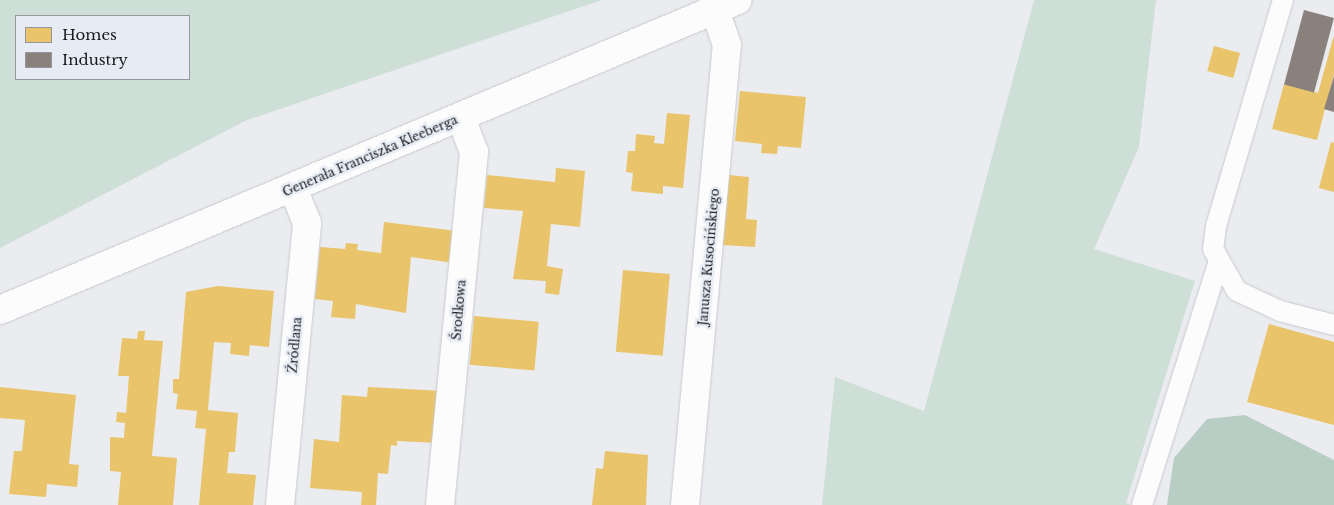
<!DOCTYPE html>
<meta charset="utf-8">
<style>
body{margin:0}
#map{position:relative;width:1334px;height:505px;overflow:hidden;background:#eaecf0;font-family:"Libre Baskerville",serif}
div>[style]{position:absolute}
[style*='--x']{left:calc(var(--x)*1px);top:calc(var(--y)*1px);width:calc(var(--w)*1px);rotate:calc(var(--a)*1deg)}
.green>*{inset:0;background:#cddfd6}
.forest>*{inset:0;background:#b8cdc3}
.homes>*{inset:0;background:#e9c46a;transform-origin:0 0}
.industry>*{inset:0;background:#8a817c;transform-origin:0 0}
.roads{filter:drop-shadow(0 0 1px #c9cace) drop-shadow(0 0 1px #c9cace)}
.lane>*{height:20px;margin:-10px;padding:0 10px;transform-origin:10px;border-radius:10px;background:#fcfcfd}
.street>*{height:28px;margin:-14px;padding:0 14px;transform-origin:14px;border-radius:14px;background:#fcfcfd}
span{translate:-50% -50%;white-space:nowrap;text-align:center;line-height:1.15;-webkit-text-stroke:5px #e6ebf4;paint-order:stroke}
.street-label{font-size:12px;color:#181a1d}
.legend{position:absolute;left:15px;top:15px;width:175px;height:65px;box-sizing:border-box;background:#e6ebf4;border:1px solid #94979e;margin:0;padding:6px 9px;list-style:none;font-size:15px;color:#181a1d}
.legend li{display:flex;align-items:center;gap:10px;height:25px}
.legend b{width:25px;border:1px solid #94979e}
</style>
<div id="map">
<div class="green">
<div style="clip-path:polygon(evenodd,0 0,602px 0,247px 120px,0 248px,0 0,189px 16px,189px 79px,16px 79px,16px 16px,189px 16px)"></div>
<div style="clip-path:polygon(1034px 0,1156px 0,1139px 147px,1094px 249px,1195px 281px,1126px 503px,1131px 505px,822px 505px,835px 377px,924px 411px)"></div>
</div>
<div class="forest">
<div style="clip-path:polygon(1245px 415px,1334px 460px,1334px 505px,1167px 505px,1174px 458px,1207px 419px)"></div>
</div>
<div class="homes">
<div style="clip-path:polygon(1334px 35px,1334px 74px,1317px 140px,1272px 129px,1284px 84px,1318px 93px)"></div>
<div style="left:1214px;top:46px;width:27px;height:26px;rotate:15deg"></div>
<div style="clip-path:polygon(740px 91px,806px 97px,801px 148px,778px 146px,777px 154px,761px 153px,762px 144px,735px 141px)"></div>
<div style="clip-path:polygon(667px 113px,690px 115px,683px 188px,663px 186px,663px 194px,631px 191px,633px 173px,626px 172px,628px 151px,635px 151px,636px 134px,655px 136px,654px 143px,664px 144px)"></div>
<div style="clip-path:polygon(1331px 142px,1334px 143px,1334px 192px,1319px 188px)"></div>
<div style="clip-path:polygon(556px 168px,585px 171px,580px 227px,551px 224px,547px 266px,563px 269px,559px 295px,545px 293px,546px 281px,513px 279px,523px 211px,484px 208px,487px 175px,555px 182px)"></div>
<div style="clip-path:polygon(729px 175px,749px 177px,746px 219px,757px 220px,755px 247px,722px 245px)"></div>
<div style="clip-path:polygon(384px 222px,457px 231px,454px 263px,411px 257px,406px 313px,356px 304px,355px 319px,331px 317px,333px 301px,315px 299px,320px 247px,345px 249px,346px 243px,358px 244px,357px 250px,381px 253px)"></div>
<div style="left:623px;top:270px;width:47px;height:82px;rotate:5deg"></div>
<div style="clip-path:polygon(218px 286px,274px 291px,269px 347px,250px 345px,249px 356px,230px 354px,231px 343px,214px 342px,208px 410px,238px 413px,235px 452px,229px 452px,227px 473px,256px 475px,253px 505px,199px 505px,206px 429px,195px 428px,197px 411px,176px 409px,178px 394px,173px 393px,173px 379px,179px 379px,186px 292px)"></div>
<div style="left:474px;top:316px;width:65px;height:49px;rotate:5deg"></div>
<div style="clip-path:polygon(1269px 324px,1334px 342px,1334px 425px,1247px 402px)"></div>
<div style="clip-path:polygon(138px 331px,145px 331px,144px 340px,163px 341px,152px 456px,177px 458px,173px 505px,118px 505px,121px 472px,110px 471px,110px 437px,124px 438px,125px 423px,116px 422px,117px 412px,126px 413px,129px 376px,118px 376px,122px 338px,137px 339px)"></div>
<div style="clip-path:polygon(0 387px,76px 395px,69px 464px,79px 465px,77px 487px,47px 484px,46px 497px,9px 494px,14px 451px,22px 451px,25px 420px,0 418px)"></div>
<div style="clip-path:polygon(368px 387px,443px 391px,437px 443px,397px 441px,397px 446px,391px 445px,388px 474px,378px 473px,376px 505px,361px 505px,362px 492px,310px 488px,314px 439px,339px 442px,342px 395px,367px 397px)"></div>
<div style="clip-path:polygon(605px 451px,648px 455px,646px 505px,592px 505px,596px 468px,603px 469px)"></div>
</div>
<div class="industry">
<div style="left:1304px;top:10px;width:31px;height:77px;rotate:15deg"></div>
<div style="clip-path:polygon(1334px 76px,1334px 112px,1324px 109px)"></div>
</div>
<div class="roads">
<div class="lane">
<div style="--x:1283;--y:0;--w:236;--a:106.5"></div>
<div style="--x:1216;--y:226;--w:23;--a:97"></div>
<div style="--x:1213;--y:249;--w:48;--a:60.3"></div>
<div style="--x:1237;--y:291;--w:47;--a:24.9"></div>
<div style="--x:1280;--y:311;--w:56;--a:14.5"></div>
<div style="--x:1142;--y:505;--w:253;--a:-72.5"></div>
</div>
<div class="street">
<div style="--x:0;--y:310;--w:800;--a:-22.79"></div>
<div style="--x:280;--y:505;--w:283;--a:-84.5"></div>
<div style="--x:307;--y:223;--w:38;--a:-112"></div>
<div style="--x:440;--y:505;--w:355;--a:-84.5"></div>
<div style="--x:474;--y:152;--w:36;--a:-111"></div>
<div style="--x:685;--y:505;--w:462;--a:-84.8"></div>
<div style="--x:727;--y:45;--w:36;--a:-109"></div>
</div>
</div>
<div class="street-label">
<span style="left:370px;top:156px;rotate:-23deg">Generała Franciszka Kleeberga</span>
<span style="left:709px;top:257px;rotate:-85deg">Janusza Kusocińskiego</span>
<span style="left:459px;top:310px;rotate:-85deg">Środkowa</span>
<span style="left:295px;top:345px;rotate:-85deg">Źródlana</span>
</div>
<ul class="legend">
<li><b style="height:14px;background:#e9c46a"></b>Homes</li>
<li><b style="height:14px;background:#8a817c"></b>Industry</li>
</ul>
</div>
